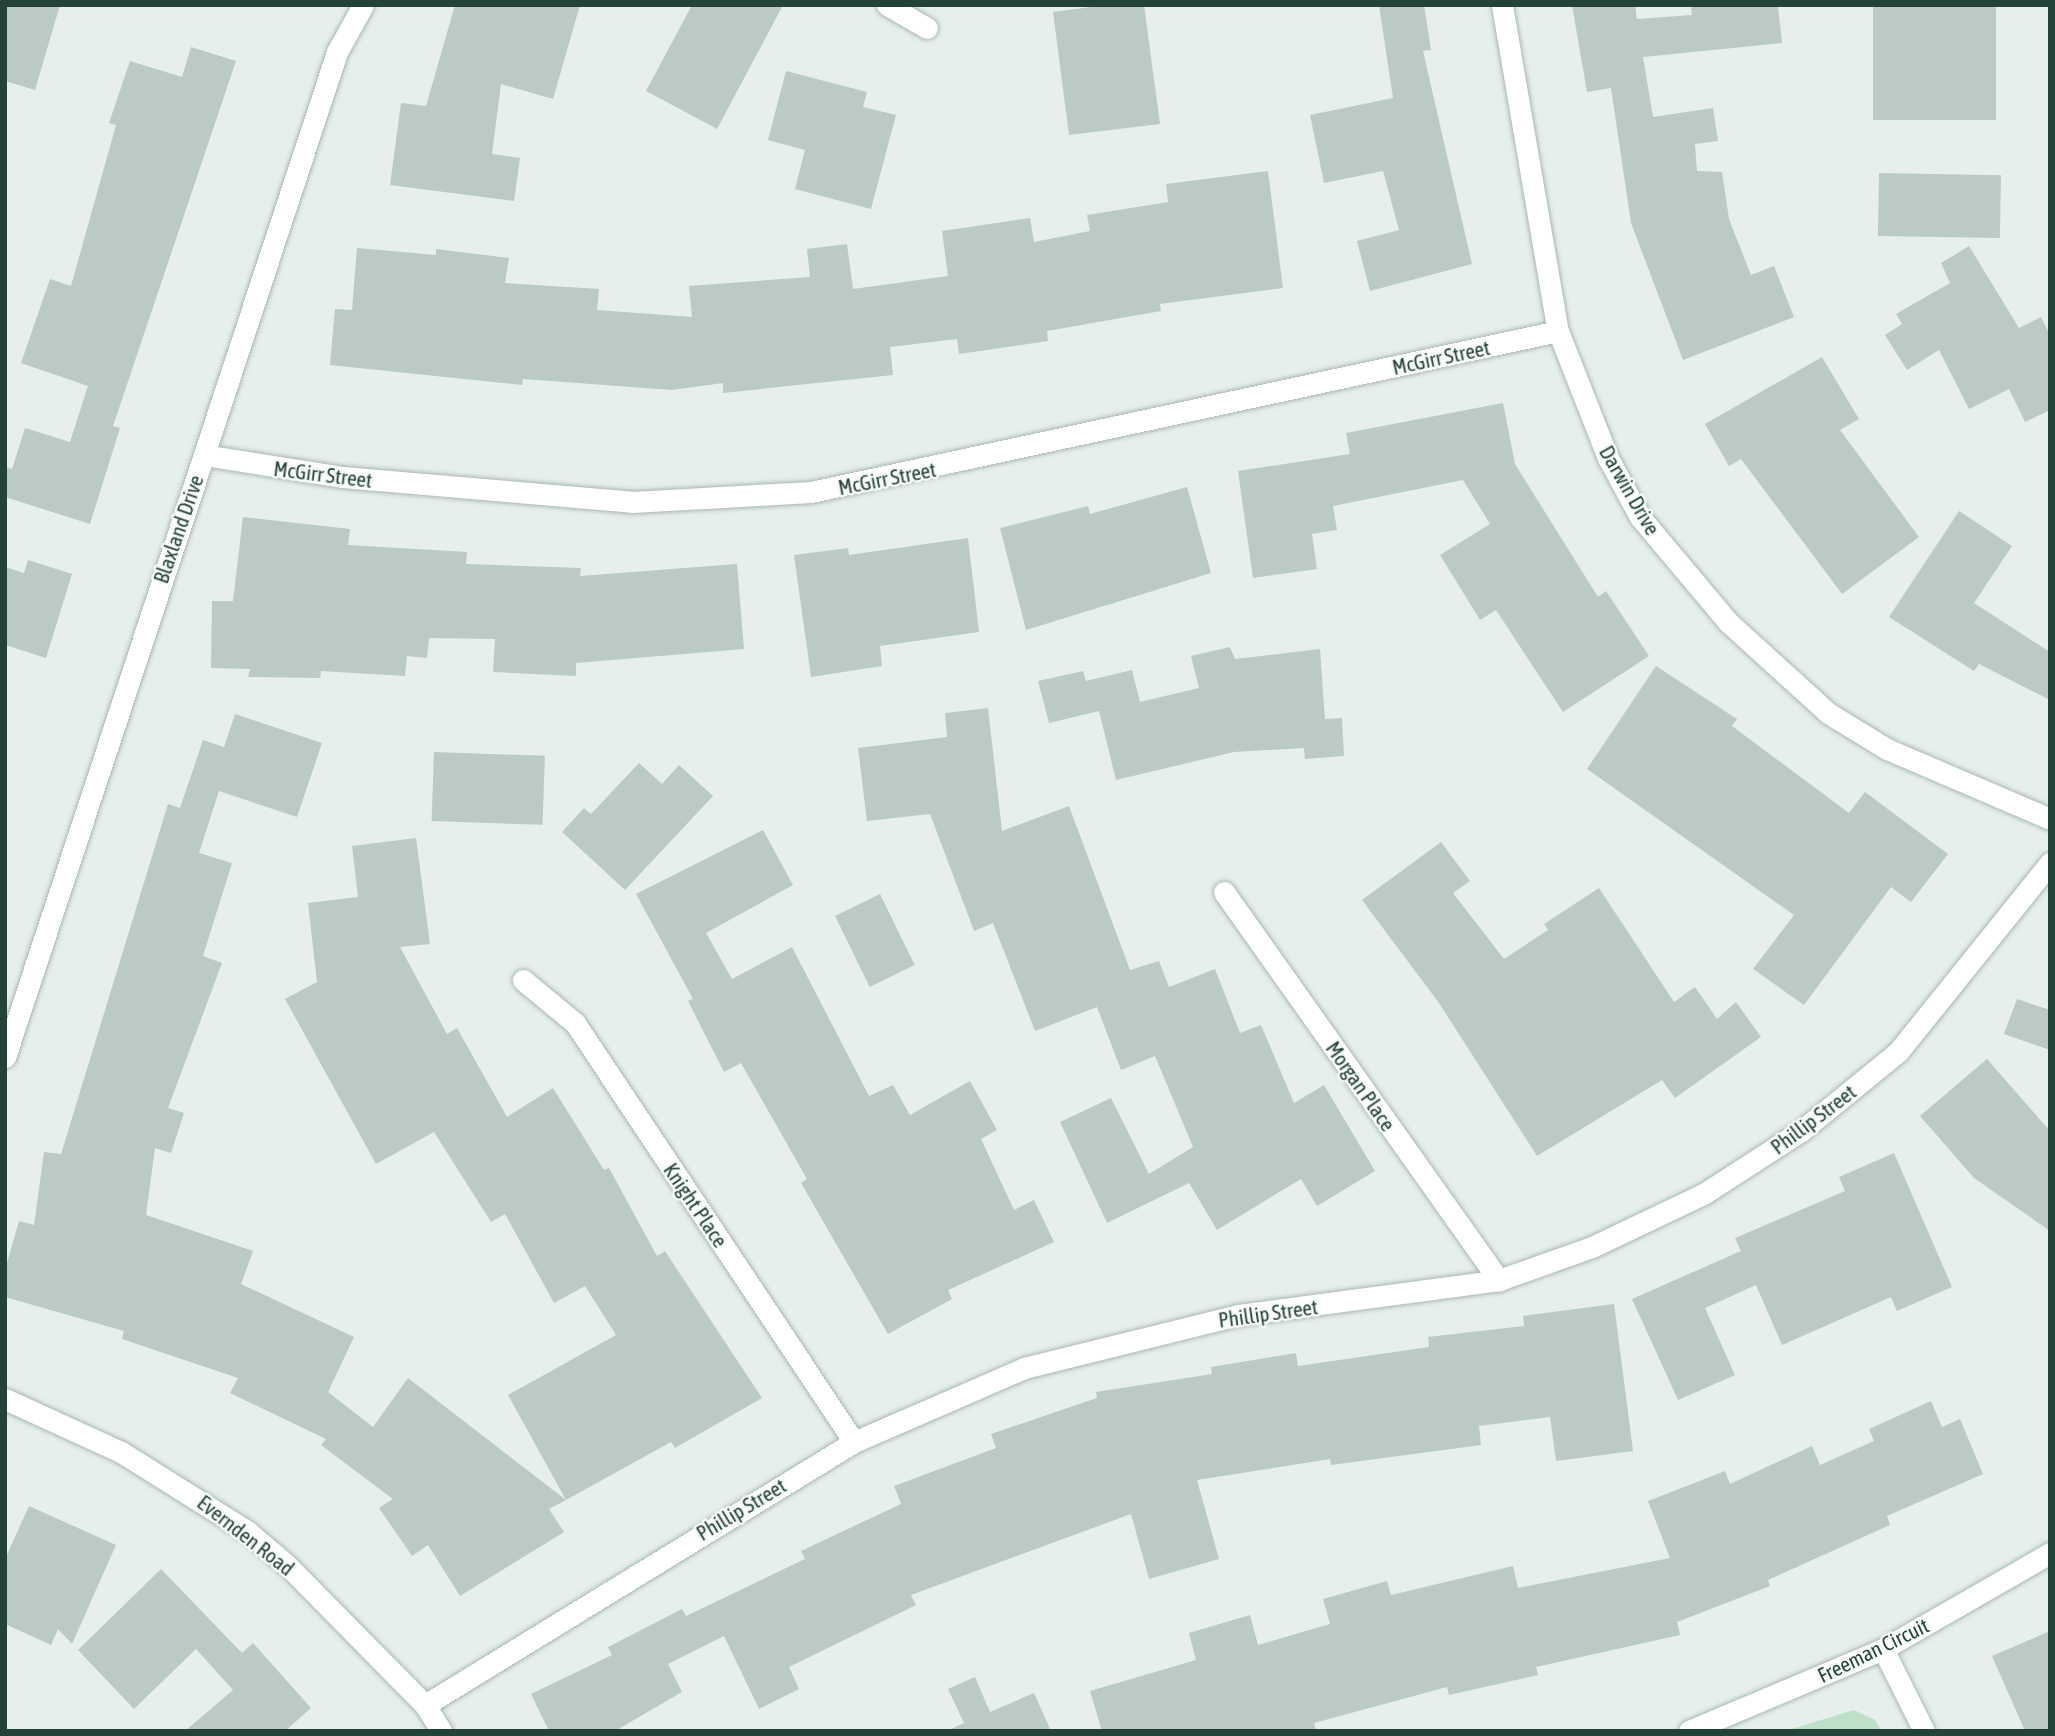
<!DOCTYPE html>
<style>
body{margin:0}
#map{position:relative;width:2055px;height:1736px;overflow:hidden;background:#e6efeb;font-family:"Asap Condensed",sans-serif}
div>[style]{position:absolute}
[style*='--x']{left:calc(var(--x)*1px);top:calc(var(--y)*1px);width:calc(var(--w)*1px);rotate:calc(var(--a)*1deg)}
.green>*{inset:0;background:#bfe0c8}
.building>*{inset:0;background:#bbcac4;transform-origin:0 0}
.roads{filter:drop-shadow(0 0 2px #a8b8b2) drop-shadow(0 0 2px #a8b8b2)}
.minor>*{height:21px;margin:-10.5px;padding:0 10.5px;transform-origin:10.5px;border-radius:10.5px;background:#fff}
.tertiary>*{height:21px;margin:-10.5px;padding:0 10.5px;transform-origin:10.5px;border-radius:10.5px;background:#fff}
span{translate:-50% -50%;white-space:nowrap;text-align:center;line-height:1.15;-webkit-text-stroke:5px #f7fbf9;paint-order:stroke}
.street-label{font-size:21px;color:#24423a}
.frame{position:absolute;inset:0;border:7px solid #24423a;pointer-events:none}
</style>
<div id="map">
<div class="green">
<div style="clip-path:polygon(1854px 1710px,1875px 1720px,1881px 1731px,1785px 1731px)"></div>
</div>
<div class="building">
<div style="clip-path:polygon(5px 5px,60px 5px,35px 90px,5px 81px)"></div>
<div style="clip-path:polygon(455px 5px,580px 5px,553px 99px,501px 84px,492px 154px,520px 158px,514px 201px,390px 185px,401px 103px,426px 106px)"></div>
<div style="clip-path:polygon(692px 5px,783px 5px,717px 129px,646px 91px)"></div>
<div style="clip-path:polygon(1106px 5px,1144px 5px,1160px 124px,1069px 135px,1053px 12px)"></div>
<div style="clip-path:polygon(1379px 5px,1424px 5px,1431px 50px,1423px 51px,1472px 264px,1370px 291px,1357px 241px,1399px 230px,1383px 171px,1324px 183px,1310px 115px,1393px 98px)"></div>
<div style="clip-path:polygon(1572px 5px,1635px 5px,1637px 19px,1692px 15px,1691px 5px,1778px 6px,1782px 43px,1643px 57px,1653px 117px,1713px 108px,1718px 141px,1695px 144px,1697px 171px,1722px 172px,1729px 219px,1751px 275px,1774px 266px,1794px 317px,1683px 360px,1631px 223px,1611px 88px,1587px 92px)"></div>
<div style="left:1873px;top:5px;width:123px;height:115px"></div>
<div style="clip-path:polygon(191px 47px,236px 61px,113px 426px,120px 428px,90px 524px,5px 497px,5px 467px,12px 469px,25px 428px,70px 442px,88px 386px,21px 363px,50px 279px,71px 286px,116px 125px,109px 123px,130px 61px,182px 77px)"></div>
<div style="clip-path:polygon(786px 71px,867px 92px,863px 107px,896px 115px,871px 209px,795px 189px,805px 150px,768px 140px)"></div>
<div style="clip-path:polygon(1268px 171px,1283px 288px,1160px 304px,1161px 311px,1047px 331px,1048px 341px,959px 354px,957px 339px,890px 347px,893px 375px,723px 393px,723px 383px,672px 390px,523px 379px,522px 385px,330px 365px,335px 309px,352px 310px,357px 248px,436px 255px,436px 249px,509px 258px,505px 283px,599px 289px,597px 310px,692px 317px,689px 286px,810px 277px,807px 249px,847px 244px,853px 289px,948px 276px,942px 231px,1030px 218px,1034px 242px,1090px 231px,1087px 215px,1168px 202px,1166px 184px)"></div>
<div style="left:1879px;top:173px;width:122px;height:63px;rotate:1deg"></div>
<div style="clip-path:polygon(1969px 246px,2019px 328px,2041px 317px,2050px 335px,2050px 410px,2025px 422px,2009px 389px,1969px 409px,1939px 350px,1907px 370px,1885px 335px,1902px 324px,1896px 314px,1950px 283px,1941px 263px)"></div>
<div style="clip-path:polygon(1822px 357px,1859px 419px,1840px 430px,1919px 537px,1842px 594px,1741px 459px,1729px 466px,1705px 424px)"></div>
<div style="clip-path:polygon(1503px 403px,1515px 464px,1598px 597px,1606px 591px,1649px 656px,1563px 712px,1496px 610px,1480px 620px,1440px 555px,1490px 524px,1463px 480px,1333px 506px,1337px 530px,1312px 534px,1317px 569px,1253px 578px,1238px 471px,1350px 454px,1346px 433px)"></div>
<div style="clip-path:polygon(1187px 487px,1211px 573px,1026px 630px,1000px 528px,1088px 506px,1090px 514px)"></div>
<div style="clip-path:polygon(1959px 511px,2012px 546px,1974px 603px,2050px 652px,2050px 700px,1979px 664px,1974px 671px,1889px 617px)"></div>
<div style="clip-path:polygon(243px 517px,350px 529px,348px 545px,467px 552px,466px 564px,581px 568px,580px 576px,737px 564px,744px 649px,576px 663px,576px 676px,493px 672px,495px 639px,429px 638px,427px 658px,407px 656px,405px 676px,321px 671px,320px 678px,248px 677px,250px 669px,211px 668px,212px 601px,233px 601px)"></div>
<div style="clip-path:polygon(968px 538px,979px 632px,880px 646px,882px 666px,811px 677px,794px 555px,848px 548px,849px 555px)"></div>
<div style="clip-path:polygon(28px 560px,72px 574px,46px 658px,5px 645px,5px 567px,24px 573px)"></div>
<div style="clip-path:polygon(1230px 647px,1235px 659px,1320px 649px,1325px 719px,1342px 718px,1344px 756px,1305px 759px,1304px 748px,1234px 752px,1116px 780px,1099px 711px,1049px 723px,1038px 681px,1083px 671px,1086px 681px,1132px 670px,1140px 702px,1199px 688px,1191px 656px)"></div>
<div style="clip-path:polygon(1656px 666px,1737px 719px,1732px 726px,1849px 813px,1865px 792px,1948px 854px,1911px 902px,1891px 887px,1804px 1005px,1753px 969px,1794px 915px,1587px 769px)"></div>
<div style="clip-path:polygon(988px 708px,1002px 831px,1069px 806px,1130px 970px,1159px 961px,1169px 987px,1215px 969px,1240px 1033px,1261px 1025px,1294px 1103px,1324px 1085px,1375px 1171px,1317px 1206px,1301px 1179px,1217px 1230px,1189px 1183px,1107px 1223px,1060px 1122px,1111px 1098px,1149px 1174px,1193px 1147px,1155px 1056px,1121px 1070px,1097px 1007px,1035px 1031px,993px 923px,974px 931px,930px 814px,867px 821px,858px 748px,947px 737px,945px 713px)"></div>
<div style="clip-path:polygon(235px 714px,322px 743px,297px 817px,219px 791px,199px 853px,232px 863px,203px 956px,222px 963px,168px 1108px,184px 1113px,171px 1153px,155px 1148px,146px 1215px,253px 1251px,241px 1284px,354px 1337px,328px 1392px,373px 1427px,408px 1378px,566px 1500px,549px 1509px,564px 1532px,460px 1596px,428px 1545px,412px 1556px,379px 1508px,393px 1499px,321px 1445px,326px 1439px,230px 1393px,238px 1378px,122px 1339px,124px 1331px,5px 1297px,5px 1270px,19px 1221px,34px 1225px,44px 1152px,61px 1154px,168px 804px,180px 808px,203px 740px,224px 747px)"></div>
<div style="left:434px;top:752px;width:111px;height:69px;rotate:2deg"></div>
<div style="clip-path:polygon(639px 763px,662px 784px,679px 765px,713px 796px,625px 890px,562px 832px,584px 808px,591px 814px)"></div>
<div style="clip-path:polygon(763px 830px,793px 885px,706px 933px,732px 979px,792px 947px,869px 1096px,893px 1085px,910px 1115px,970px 1081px,997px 1130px,981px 1139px,1014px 1210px,1034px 1200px,1054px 1242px,948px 1290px,952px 1299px,888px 1334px,801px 1183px,807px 1179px,741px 1063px,724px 1072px,688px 1001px,693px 999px,636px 894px)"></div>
<div style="clip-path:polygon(416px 838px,430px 944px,400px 947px,447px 1034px,457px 1028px,507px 1117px,553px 1088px,604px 1170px,609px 1168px,657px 1256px,665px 1251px,762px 1398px,675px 1448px,671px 1442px,566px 1500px,508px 1395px,616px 1335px,585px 1286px,554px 1303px,505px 1214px,491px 1222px,434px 1132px,376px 1164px,285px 999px,317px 982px,308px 903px,358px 897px,352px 846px)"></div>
<div style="clip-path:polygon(1441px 842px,1470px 881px,1453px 893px,1504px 959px,1548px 930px,1544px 924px,1599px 888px,1674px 1002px,1695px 987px,1717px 1019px,1736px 1002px,1761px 1037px,1675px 1098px,1662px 1080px,1537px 1156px,1439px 1003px,1362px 900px)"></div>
<div style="left:880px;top:894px;width:79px;height:50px;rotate:64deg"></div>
<div style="clip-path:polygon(2017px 999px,2050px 1010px,2050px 1050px,2004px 1034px)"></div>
<div style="clip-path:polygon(1987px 1059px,2050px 1131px,2050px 1231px,1974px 1178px,1920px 1116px)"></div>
<div style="clip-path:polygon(1894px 1153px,1952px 1287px,1897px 1311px,1891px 1297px,1782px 1345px,1756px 1285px,1705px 1308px,1735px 1375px,1678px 1400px,1632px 1299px,1741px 1251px,1735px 1238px,1845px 1191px,1839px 1177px)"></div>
<div style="clip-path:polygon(1614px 1304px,1633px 1451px,1556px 1461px,1550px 1417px,1479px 1426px,1481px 1445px,1331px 1465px,1330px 1459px,1197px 1480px,1219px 1559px,1149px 1579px,1131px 1514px,911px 1595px,916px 1605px,789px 1667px,799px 1689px,759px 1709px,724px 1636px,668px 1664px,682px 1692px,615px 1731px,549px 1731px,531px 1694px,612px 1655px,608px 1647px,682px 1609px,686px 1616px,805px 1559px,801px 1551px,901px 1504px,894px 1486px,996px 1448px,991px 1434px,1097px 1398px,1096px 1392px,1212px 1374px,1211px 1367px,1296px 1353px,1298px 1366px,1429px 1347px,1428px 1337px,1524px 1326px,1523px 1316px)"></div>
<div style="clip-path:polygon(1931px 1401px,1942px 1427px,1960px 1419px,1983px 1474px,1887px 1516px,1890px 1525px,1768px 1580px,1770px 1586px,1677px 1622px,1680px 1635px,1536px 1667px,1538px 1675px,1449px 1695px,1447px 1687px,1314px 1723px,1316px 1731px,1102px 1731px,1090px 1691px,1196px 1660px,1189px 1633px,1250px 1615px,1258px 1645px,1330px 1624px,1323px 1599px,1387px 1581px,1391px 1595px,1513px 1566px,1518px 1588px,1670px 1558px,1648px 1501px,1725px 1471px,1730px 1484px,1812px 1446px,1820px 1465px,1874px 1441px,1869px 1429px)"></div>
<div style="clip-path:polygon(29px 1506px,116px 1545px,72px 1644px,58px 1629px,51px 1645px,5px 1624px,5px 1559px)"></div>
<div style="clip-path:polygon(161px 1569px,242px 1653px,253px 1643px,311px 1708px,285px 1731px,185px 1731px,233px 1690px,196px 1649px,134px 1709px,78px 1650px)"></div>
<div style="clip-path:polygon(2050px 1631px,2050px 1731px,2025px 1731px,1992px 1656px)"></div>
<div style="clip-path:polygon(975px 1677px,990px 1712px,1034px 1693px,1051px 1731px,947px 1731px,964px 1723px,948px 1689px)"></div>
</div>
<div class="roads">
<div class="minor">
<div style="--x:887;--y:5;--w:46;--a:29.9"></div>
<div style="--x:1502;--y:5;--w:331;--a:80.3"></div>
<div style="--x:1558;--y:331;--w:136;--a:68.5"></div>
<div style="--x:1608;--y:458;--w:67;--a:61.5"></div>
<div style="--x:1640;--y:517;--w:137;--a:50"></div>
<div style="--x:1728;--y:622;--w:135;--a:42.3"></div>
<div style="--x:1828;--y:713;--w:69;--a:31.4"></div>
<div style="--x:1887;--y:749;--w:177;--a:23.2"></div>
<div style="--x:204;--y:455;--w:141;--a:9"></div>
<div style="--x:343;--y:477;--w:290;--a:4.9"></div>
<div style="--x:632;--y:502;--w:179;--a:-3.2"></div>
<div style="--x:811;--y:492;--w:764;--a:-12.16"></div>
<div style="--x:1224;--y:892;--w:476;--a:54.7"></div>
<div style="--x:523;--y:980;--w:67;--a:39.6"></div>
<div style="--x:575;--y:1023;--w:503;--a:56.34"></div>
<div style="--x:5;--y:1057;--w:1058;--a:-71.72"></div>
<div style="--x:337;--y:52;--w:54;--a:-61"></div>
<div style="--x:1883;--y:1649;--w:92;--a:63.4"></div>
<div style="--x:425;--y:1705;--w:503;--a:-31.51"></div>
<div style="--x:854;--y:1442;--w:185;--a:-23.5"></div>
<div style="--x:1024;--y:1368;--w:220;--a:-13.9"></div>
<div style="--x:1238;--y:1315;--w:263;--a:-7.6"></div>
<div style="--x:1499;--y:1280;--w:99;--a:-19.5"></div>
<div style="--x:1592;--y:1247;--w:125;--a:-25.5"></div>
<div style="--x:1705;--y:1193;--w:114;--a:-32.9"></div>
<div style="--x:1801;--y:1131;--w:125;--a:-39.2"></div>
<div style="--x:1898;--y:1052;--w:243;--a:-51.2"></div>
<div style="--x:1689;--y:1731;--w:211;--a:-22.9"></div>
<div style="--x:1883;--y:1649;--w:193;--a:-29.9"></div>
</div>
<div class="tertiary">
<div style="--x:5;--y:1399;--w:128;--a:24.6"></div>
<div style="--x:121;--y:1452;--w:149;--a:32.1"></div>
<div style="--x:247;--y:1531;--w:52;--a:40.4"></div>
<div style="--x:287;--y:1565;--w:197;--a:45.4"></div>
<div style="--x:425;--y:1705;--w:31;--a:58"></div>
</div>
</div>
<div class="street-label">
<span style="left:1441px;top:357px;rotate:-12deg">McGirr Street</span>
<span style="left:323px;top:474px;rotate:7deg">McGirr Street</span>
<span style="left:887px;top:478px;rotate:-11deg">McGirr Street</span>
<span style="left:1630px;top:490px;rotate:60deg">Darwin Drive</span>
<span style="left:178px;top:529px;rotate:-71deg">Blaxland Drive</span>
<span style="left:1361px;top:1086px;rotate:55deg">Morgan Place</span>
<span style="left:1813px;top:1119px;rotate:-37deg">Phillip Street</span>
<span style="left:696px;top:1205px;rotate:56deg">Knight Place</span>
<span style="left:1268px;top:1313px;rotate:-8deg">Phillip Street</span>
<span style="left:741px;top:1509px;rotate:-31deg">Phillip Street</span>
<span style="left:246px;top:1535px;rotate:38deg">Evernden Road</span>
<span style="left:1873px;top:1650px;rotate:-26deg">Freeman Circuit</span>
</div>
<div class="frame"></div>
</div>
